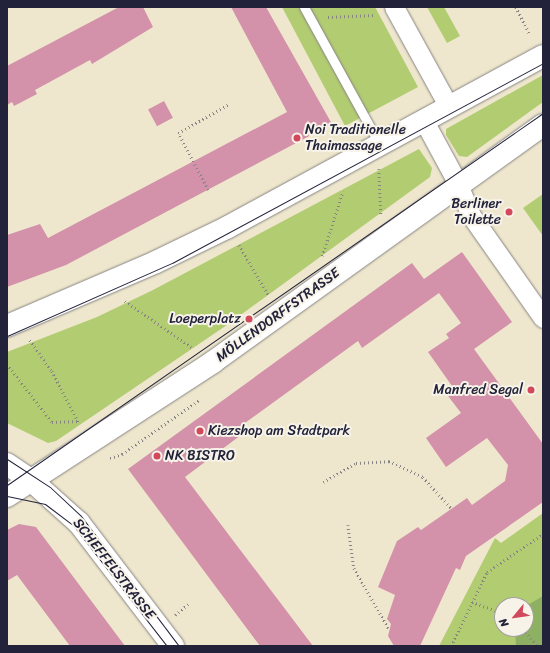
<!DOCTYPE html>
<meta charset="utf-8">
<style>
body{margin:0}
#map{position:relative;width:550px;height:653px;overflow:hidden;background:#eee7cd;font-family:Sriracha,sans-serif}
div>[style]{position:absolute}
[style*='--x']{left:calc(var(--x)*1px);top:calc(var(--y)*1px);width:calc(var(--w)*1px);rotate:calc(var(--a)*1deg)}
.green>*{inset:0;background:#b2cc71}
.forest>*{inset:0;background:#8db063}
.building>*{inset:0;background:#d392aa;transform-origin:0 0}
.path>*{height:2.5px;margin-top:-1.25px;transform-origin:0;background:repeating-linear-gradient(90deg,#888484 0 1px,transparent 0 4px)}
.roads{filter:drop-shadow(0 0 1px #888484) drop-shadow(0 0 1px #888484)}
.lane>*{height:9px;margin:-4.5px;padding:0 4.5px;transform-origin:4.5px;border-radius:4.5px;background:#fff}
.street>*{height:19px;margin:-9.5px;padding:0 9.5px;transform-origin:9.5px;border-radius:9.5px;background:#fff}
.secondary>*{height:22px;margin:-11px;padding:0 11px;transform-origin:11px;border-radius:11px;background:#fff}
.tram>*{height:1px;margin:-0.5px;padding:0 0.5px;transform-origin:0.5px;border-radius:0.5px;background:#22223b}
.dots>*{width:11px;height:11px;translate:-50% -50%;box-sizing:border-box;border:2px solid #f7f3e8;border-radius:50%}
span{translate:-50% -50%;white-space:nowrap;text-align:center;line-height:1.15;-webkit-text-stroke:4px #f7f3e8;paint-order:stroke}
.poi-label{font-size:14px;color:#22223b}
.left{translate:0 -50%;text-align:left}
.right{translate:-100% -50%;text-align:right}
.street-label{font-size:14px;color:#22223b}
.frame{position:absolute;inset:0;border:8px solid #22223b;pointer-events:none}
.north{position:absolute;left:494px;top:597px;width:40px;height:40px;box-sizing:border-box;background:#f7f3e8;border:1px solid #a29fa3;border-radius:50%;rotate:241deg;font-size:11px;font-weight:700;line-height:16px;text-align:center;color:#22223b}
.north::after{content:'';display:block;margin:auto;width:14px;height:18px;background:#d1495b;clip-path:polygon(50% 0,100% 100%,50% 72%,0 100%)}
</style>
<div id="map">
<div class="green">
<div style="clip-path:polygon(282px 7px,375px 7px,418px 87px,345px 126px)"></div>
<div style="clip-path:polygon(427px 7px,444px 7px,460px 36px,447px 43px)"></div>
<div style="clip-path:polygon(543px 75px,543px 102px,467px 157px,459px 156px,446px 135px,446px 129px)"></div>
<div style="clip-path:polygon(419px 149px,432px 168px,430px 177px,224px 327px,56px 441px,48px 443px,7px 423px,7px 352px,97px 317px,153px 290px)"></div>
<div style="clip-path:polygon(543px 194px,543px 236px,523px 208px)"></div>
<div style="clip-path:polygon(evenodd,543px 513px,543px 646px,439px 646px,495px 538px,501px 543px,543px 513px,502px 605px,526px 605px,526px 629px,502px 629px,502px 605px)"></div>
</div>
<div class="forest">
<div style="clip-path:polygon(543px 596px,543px 646px,516px 646px,515px 629px,526px 629px,526px 606px)"></div>
</div>
<div class="building">
<div style="clip-path:polygon(119px 7px,143px 7px,153px 27px,92px 64px,90px 60px,35px 90px,37px 94px,14px 106px,12px 102px,7px 105px,7px 66px)"></div>
<div style="clip-path:polygon(231px 7px,266px 7px,332px 124px,66px 265px,7px 287px,7px 235px,40px 224px,48px 238px,287px 112px)"></div>
<div style="left:164px;top:101px;width:19px;height:18px;rotate:62deg"></div>
<div style="clip-path:polygon(462px 252px,512px 322px,474px 349px,543px 444px,543px 502px,466px 556px,460px 570px,456px 568px,420px 646px,394px 646px,388px 636px,391px 624px,387px 619px,395px 595px,378px 587px,397px 541px,418px 527px,421px 530px,467px 498px,472px 505px,505px 481px,508px 465px,487px 438px,446px 467px,426px 438px,461px 413px,445px 392px,452px 386px,428px 352px,449px 338px,446px 334px,461px 323px,439px 293px,362px 348px,358px 341px,238px 428px,241px 435px,185px 477px,313px 646px,260px 646px,128px 469px,412px 263px,424px 279px)"></div>
<div style="clip-path:polygon(19px 524px,36px 527px,125px 646px,70px 646px,17px 575px,7px 581px,7px 530px)"></div>
</div>
<div class="path">
<div style="--x:516;--y:7;--w:29;--a:63"></div>
<div style="--x:328;--y:17;--w:47;--a:-2.4"></div>
<div style="--x:379;--y:169;--w:45;--a:87.5"></div>
<div style="--x:208;--y:190;--w:64;--a:-117.8"></div>
<div style="--x:178;--y:133;--w:59;--a:-29.6"></div>
<div style="--x:239;--y:245;--w:59;--a:59.5"></div>
<div style="--x:322;--y:256;--w:68;--a:-72.1"></div>
<div style="--x:125;--y:301;--w:83;--a:34.7"></div>
<div style="--x:30;--y:340;--w:38;--a:55"></div>
<div style="--x:52;--y:371;--w:59;--a:62.6"></div>
<div style="--x:7;--y:364;--w:73;--a:52.2"></div>
<div style="--x:52;--y:422;--w:26;--a:-2"></div>
<div style="--x:110;--y:458;--w:13;--a:-18"></div>
<div style="--x:122;--y:454;--w:94;--a:-35"></div>
<div style="--x:323;--y:482;--w:38;--a:-30"></div>
<div style="--x:356;--y:463;--w:33;--a:-3"></div>
<div style="--x:389;--y:461;--w:38;--a:25"></div>
<div style="--x:423;--y:477;--w:43;--a:47.8"></div>
<div style="--x:348;--y:525;--w:43;--a:82.1"></div>
<div style="--x:354;--y:568;--w:70;--a:60.2"></div>
<div style="--x:472;--y:602;--w:32;--a:20"></div>
<div style="--x:175;--y:615;--w:17;--a:-40"></div>
<div style="--x:523;--y:629;--w:23;--a:49"></div>
<div style="--x:451;--y:646;--w:82;--a:-64.1"></div>
<div style="--x:487;--y:572;--w:68;--a:-34.2"></div>
</div>
<div class="roads">
<div class="lane">
<div style="--x:304;--y:7;--w:158;--a:61.2"></div>
</div>
<div class="street">
<div style="--x:394;--y:7;--w:114;--a:61.2"></div>
<div style="--x:424;--y:121;--w:72;--a:61.6"></div>
<div style="--x:458;--y:184;--w:32;--a:68"></div>
<div style="--x:470;--y:214;--w:127;--a:54.9"></div>
</div>
<div class="secondary">
<div style="--x:7;--y:326;--w:162;--a:-23.2"></div>
<div style="--x:156;--y:262;--w:80;--a:-25.9"></div>
<div style="--x:228;--y:227;--w:358;--a:-28.5"></div>
<div style="--x:7;--y:464;--w:30;--a:34"></div>
<div style="--x:32;--y:481;--w:63;--a:41.8"></div>
<div style="--x:79;--y:523;--w:155;--a:52.6"></div>
<div style="--x:7;--y:496;--w:246;--a:-33"></div>
<div style="--x:213;--y:362;--w:406;--a:-35.7"></div>
</div>
</div>
<div class="tram">
<div style="--x:7;--y:336;--w:180;--a:-23.9"></div>
<div style="--x:172;--y:263;--w:421;--a:-28.3"></div>
<div style="--x:7;--y:459;--w:51;--a:33.1"></div>
<div style="--x:50;--y:487;--w:42;--a:43.1"></div>
<div style="--x:81;--y:516;--w:163;--a:53"></div>
<div style="--x:7;--y:485;--w:652;--a:-34.76"></div>
<div style="--x:7;--y:496;--w:39;--a:12"></div>
<div style="--x:45;--y:504;--w:35;--a:37"></div>
<div style="--x:73;--y:525;--w:153;--a:52.2"></div>
</div>
<div class="dots">
<div style="left:297px;top:138px;background:#d1495b"></div>
<div style="left:509px;top:212px;background:#d1495b"></div>
<div style="left:249px;top:319px;background:#d1495b"></div>
<div style="left:531px;top:390px;background:#d1495b"></div>
<div style="left:200px;top:431px;background:#d1495b"></div>
<div style="left:157px;top:456px;background:#d1495b"></div>
</div>
<div class="poi-label">
<span class="left" style="left:305px;top:138px">Noi Traditionelle<br>Thaimassage</span>
<span class="right" style="left:501px;top:212px">Berliner<br>Toilette</span>
<span class="right" style="left:241px;top:319px">Loeperplatz</span>
<span class="right" style="left:523px;top:390px">Manfred Segal</span>
<span class="left" style="left:208px;top:431px">Kiezshop am Stadtpark</span>
<span class="left" style="left:165px;top:456px">NK BISTRO</span>
</div>
<div class="street-label">
<span style="left:278px;top:315px;rotate:-36deg">MÖLLENDORFFSTRASSE</span>
<span style="left:114px;top:569px;rotate:52deg">SCHEFFELSTRASSE</span>
</div>
<div class="frame"></div>
<div class="north">N</div>
</div>
